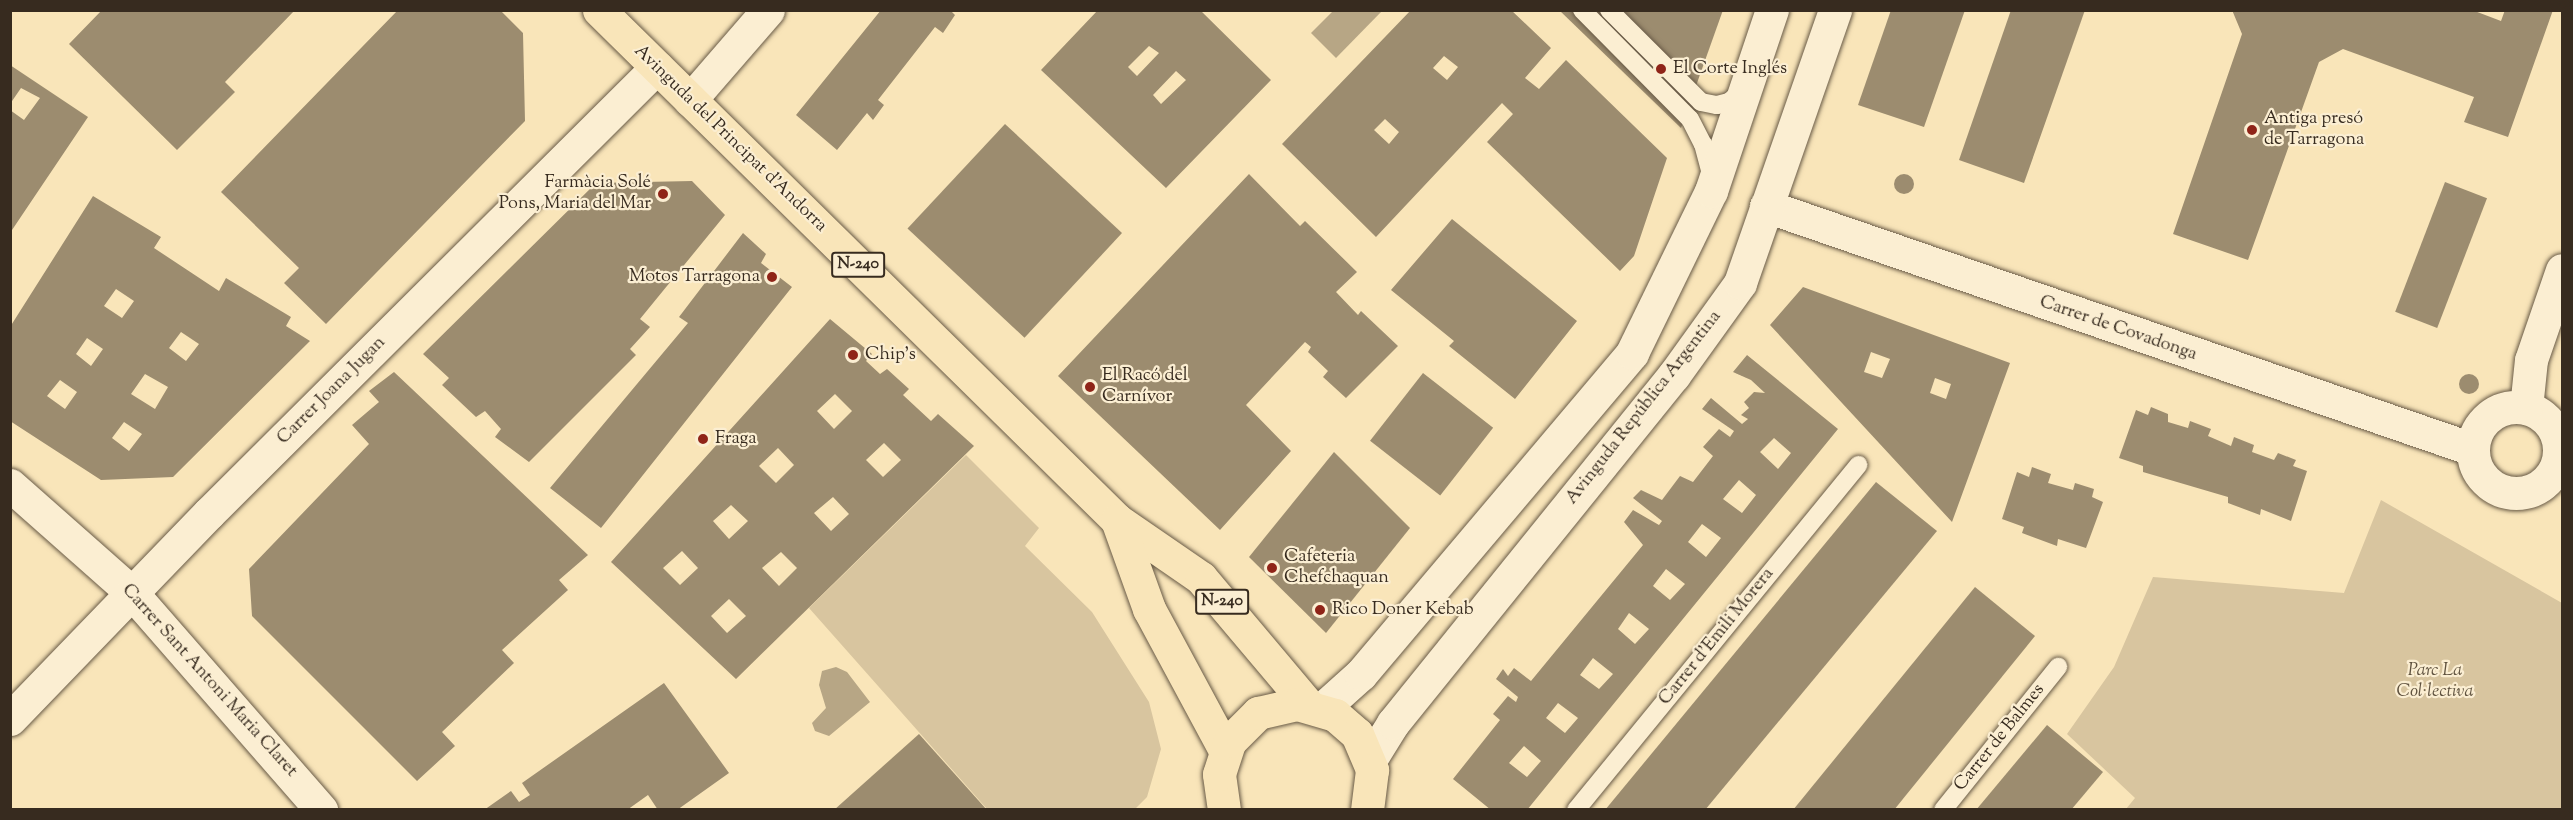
<!DOCTYPE html>
<meta charset="utf-8">
<style>
body{margin:0}
#map{position:relative;width:2573px;height:820px;overflow:hidden;background:#f9e5b9;font-family:"Sorts Mill Goudy",serif}
div>[style]{position:absolute}
[style*='--x']{left:calc(var(--x)*1px);top:calc(var(--y)*1px);width:calc(var(--w)*1px);rotate:calc(var(--a)*1deg)}
.green>*{inset:0;background:#d8c59f}
.water>*{inset:0;background:#b7a685}
.building>*{inset:0;background:#9c8c6f;transform-origin:0 0}
.round{border-radius:50%}
.roads{filter:drop-shadow(0 0 2px #685a46) drop-shadow(0 0 2px #685a46)}
.service>*{height:18px;margin:-9px;padding:0 9px;transform-origin:9px;border-radius:9px;background:#fbeed2}
.minor>*{height:33px;margin:-16.5px;padding:0 16.5px;transform-origin:16.5px;border-radius:16.5px;background:#fbeed2}
.minor>.ring{margin:-16.5px;padding:0;box-sizing:content-box;background:none;border:33px solid #fbeed2;border-radius:50%}
.primary>*{height:33px;margin:-16.5px;padding:0 16.5px;transform-origin:16.5px;border-radius:16.5px;background:#f9e5b9}
.dots>*{width:16px;height:16px;translate:-50% -50%;box-sizing:border-box;border:3px solid #fbeed2;border-radius:50%}
span{translate:-50% -50%;white-space:nowrap;text-align:center;line-height:1.15;-webkit-text-stroke:4.5px #fbeed2;paint-order:stroke}
.shield-label span{padding:2px 4px;background:#fbeed2;border:2px solid;border-radius:4px;-webkit-text-stroke-width:0}
.shield-label{font-size:16px;color:#372b1f;font-weight:700}
.poi-label{font-size:18px;color:#372b1f}
.left{translate:0 -50%;text-align:left}
.right{translate:-100% -50%;text-align:right}
.street-label{font-size:18px;color:#372b1f}
.park-label{font-size:18px;color:#5f523f;font-style:italic}
.frame{position:absolute;inset:0;border:12px solid #372b1f;pointer-events:none}
</style>
<div id="map">
<div class="green">
<div style="clip-path:polygon(966px 455px,1039px 528px,1025px 546px,1092px 612px,1149px 702px,1161px 749px,1147px 797px,1135px 809px,987px 809px,809px 608px)"></div>
<div style="clip-path:polygon(2381px 500px,2562px 603px,2562px 809px,2126px 809px,2135px 798px,2067px 734px,2114px 667px,2153px 577px,2344px 593px)"></div>
</div>
<div class="water">
<div style="clip-path:polygon(1334px 10px,1382px 10px,1382px 11px,1336px 58px,1311px 33px)"></div>
<div style="clip-path:polygon(836px 667px,847px 672px,870px 702px,829px 736px,815px 731px,812px 723px,826px 708px,819px 685px,822px 671px)"></div>
</div>
<div class="building">
<div style="clip-path:polygon(102px 10px,295px 10px,225px 82px,235px 92px,177px 150px,69px 44px)"></div>
<div style="clip-path:polygon(398px 10px,500px 10px,523px 33px,525px 121px,326px 324px,284px 283px,299px 268px,221px 192px)"></div>
<div style="clip-path:polygon(881px 10px,950px 10px,955px 15px,943px 33px,935px 27px,878px 100px,884px 105px,873px 120px,867px 113px,837px 150px,796px 115px)"></div>
<div style="clip-path:polygon(evenodd,1098px 10px,1200px 10px,1271px 80px,1166px 188px,1041px 70px,1098px 10px,1149px 46px,1159px 53px,1137px 76px,1128px 67px,1149px 46px,1098px 10px,1176px 71px,1186px 80px,1161px 104px,1153px 95px,1176px 71px)"></div>
<div style="clip-path:polygon(evenodd,1411px 10px,1511px 10px,1551px 48px,1525px 78px,1539px 89px,1566px 60px,1667px 158px,1634px 256px,1620px 271px,1487px 142px,1513px 114px,1502px 103px,1376px 237px,1282px 144px,1411px 10px,1444px 56px,1458px 67px,1447px 80px,1433px 68px,1444px 56px,1411px 10px,1385px 119px,1399px 132px,1389px 144px,1374px 130px,1385px 119px)"></div>
<div style="clip-path:polygon(1559px 10px,1723px 10px,1681px 128px)"></div>
<div style="clip-path:polygon(1891px 10px,1965px 10px,1924px 127px,1858px 105px)"></div>
<div style="clip-path:polygon(2011px 10px,2085px 10px,2024px 183px,1959px 160px)"></div>
<div style="clip-path:polygon(2232px 10px,2472px 10px,2501px 21px,2505px 10px,2553px 10px,2508px 137px,2464px 122px,2474px 97px,2343px 49px,2319px 62px,2248px 260px,2173px 234px,2242px 34px)"></div>
<div style="clip-path:polygon(10px 65px,88px 117px,10px 233px,10px 110px,24px 120px,40px 98px,21px 88px,10px 104px)"></div>
<div style="left:1005px;top:124px;width:160px;height:143px;rotate:43deg"></div>
<div class="round" style="left:1894px;top:174px;width:20px;height:20px"></div>
<div style="clip-path:polygon(1249px 174px,1300px 226px,1305px 221px,1357px 272px,1336px 292px,1358px 315px,1361px 311px,1398px 346px,1346px 398px,1323px 377px,1328px 371px,1308px 352px,1311px 347px,1305px 342px,1246px 405px,1291px 451px,1220px 530px,1058px 376px)"></div>
<div style="clip-path:polygon(692px 181px,725px 215px,640px 319px,650px 327px,630px 349px,636px 355px,529px 462px,495px 437px,501px 429px,485px 411px,476px 417px,442px 385px,449px 378px,423px 354px,596px 183px)"></div>
<div style="left:2445px;top:182px;width:45px;height:139px;rotate:21deg"></div>
<div style="clip-path:polygon(evenodd,93px 196px,161px 237px,154px 248px,219px 291px,226px 278px,291px 317px,286px 326px,310px 341px,173px 477px,101px 480px,10px 421px,10px 327px,93px 196px,116px 289px,134px 301px,122px 318px,104px 306px,116px 289px,93px 196px,181px 332px,199px 344px,186px 361px,169px 348px,181px 332px,93px 196px,87px 338px,103px 349px,91px 366px,76px 354px,87px 338px,93px 196px,145px 374px,168px 387px,155px 409px,131px 394px,145px 374px,93px 196px,60px 380px,77px 392px,65px 409px,47px 396px,60px 380px,93px 196px,124px 422px,142px 434px,129px 451px,112px 438px,124px 422px)"></div>
<div style="clip-path:polygon(1452px 219px,1577px 321px,1515px 399px,1449px 346px,1454px 341px,1391px 290px)"></div>
<div style="clip-path:polygon(743px 233px,766px 254px,761px 263px,792px 287px,601px 528px,550px 488px,688px 323px,679px 317px)"></div>
<div style="clip-path:polygon(evenodd,1803px 287px,2010px 363px,1952px 522px,1770px 325px,1803px 287px,1871px 352px,1890px 359px,1882px 378px,1864px 372px,1871px 352px,1803px 287px,1935px 378px,1951px 384px,1946px 399px,1930px 393px,1935px 378px)"></div>
<div style="clip-path:polygon(evenodd,830px 319px,872px 354px,866px 361px,880px 374px,887px 369px,909px 389px,903px 395px,931px 421px,938px 414px,974px 446px,736px 679px,611px 562px,830px 319px,835px 394px,852px 411px,834px 429px,817px 411px,835px 394px,830px 319px,884px 443px,901px 460px,883px 477px,866px 460px,884px 443px,830px 319px,778px 448px,794px 465px,776px 483px,759px 466px,778px 448px,830px 319px,833px 497px,849px 514px,831px 531px,814px 513px,833px 497px,830px 319px,731px 505px,748px 521px,729px 539px,713px 521px,731px 505px,830px 319px,682px 551px,698px 568px,680px 585px,663px 568px,682px 551px,830px 319px,781px 552px,797px 568px,779px 586px,762px 568px,781px 552px,830px 319px,729px 599px,746px 616px,727px 633px,711px 616px,729px 599px)"></div>
<div style="clip-path:polygon(evenodd,1747px 355px,1838px 429px,1527px 810px,1491px 810px,1453px 779px,1500px 720px,1493px 714px,1508px 696px,1516px 702px,1518px 697px,1496px 679px,1503px 669px,1508px 676px,1514px 668px,1531px 681px,1643px 545px,1624px 522px,1633px 510px,1659px 525px,1662px 521px,1633px 498px,1641px 490px,1662px 500px,1680px 476px,1693px 482px,1713px 456px,1703px 447px,1719px 429px,1730px 437px,1734px 431px,1702px 409px,1711px 398px,1742px 424px,1748px 419px,1741px 415px,1749px 408px,1744px 402px,1754px 392px,1765px 393px,1751px 380px,1733px 372px,1747px 355px,1774px 438px,1791px 453px,1778px 469px,1760px 452px,1774px 438px,1747px 355px,1739px 480px,1756px 495px,1742px 513px,1723px 499px,1739px 480px,1747px 355px,1702px 524px,1721px 538px,1706px 557px,1688px 542px,1702px 524px,1747px 355px,1666px 569px,1685px 584px,1670px 600px,1653px 586px,1666px 569px,1747px 355px,1629px 613px,1649px 629px,1635px 644px,1618px 629px,1629px 613px,1747px 355px,1593px 658px,1613px 674px,1599px 689px,1580px 675px,1593px 658px,1747px 355px,1558px 703px,1578px 718px,1565px 733px,1546px 718px,1558px 703px,1747px 355px,1524px 746px,1541px 761px,1527px 777px,1509px 763px,1524px 746px)"></div>
<div style="clip-path:polygon(394px 372px,588px 555px,559px 580px,568px 590px,502px 650px,514px 663px,442px 732px,455px 746px,417px 781px,252px 616px,249px 569px,369px 444px,352px 425px,379px 402px,369px 391px)"></div>
<div style="left:1423px;top:373px;width:89px;height:86px;rotate:38deg"></div>
<div class="round" style="left:2459px;top:374px;width:20px;height:20px"></div>
<div style="clip-path:polygon(2151px 407px,2168px 414px,2168px 422px,2188px 428px,2190px 421px,2211px 429px,2208px 436px,2231px 446px,2234px 437px,2254px 445px,2252px 452px,2274px 460px,2278px 453px,2296px 460px,2293px 466px,2307px 471px,2291px 521px,2261px 509px,2260px 515px,2228px 503px,2228px 497px,2143px 472px,2143px 466px,2119px 458px,2136px 410px,2148px 415px)"></div>
<div style="clip-path:polygon(1334px 452px,1410px 528px,1326px 633px,1249px 557px)"></div>
<div style="clip-path:polygon(2032px 467px,2051px 474px,2048px 483px,2073px 490px,2075px 483px,2094px 489px,2092px 497px,2103px 502px,2086px 548px,2058px 539px,2057px 546px,2022px 533px,2024px 527px,2002px 519px,2017px 472px,2029px 477px)"></div>
<div style="clip-path:polygon(1876px 482px,1937px 531px,1705px 810px,1605px 810px)"></div>
<div style="clip-path:polygon(1975px 587px,2035px 636px,1894px 810px,1793px 810px)"></div>
<div style="clip-path:polygon(664px 683px,729px 773px,677px 810px,658px 810px,648px 795px,627px 810px,484px 810px,511px 791px,519px 802px,530px 795px,522px 783px)"></div>
<div style="clip-path:polygon(2047px 725px,2103px 772px,2071px 810px,1976px 810px)"></div>
<div style="clip-path:polygon(919px 734px,987px 810px,834px 810px)"></div>
</div>
<div class="roads">
<div class="service">
<div style="--x:1582;--y:10;--w:153;--a:45.3"></div>
<div style="--x:1690;--y:119;--w:28;--a:63"></div>
<div style="--x:1703;--y:144;--w:35;--a:75"></div>
<div style="--x:1609;--y:10;--w:130;--a:45"></div>
<div style="--x:1701;--y:102;--w:16;--a:11"></div>
<div style="--x:1717;--y:105;--w:12;--a:-14"></div>
<div style="--x:1729;--y:102;--w:18;--a:-41"></div>
<div style="--x:1576;--y:810;--w:446;--a:-50.7"></div>
<div style="--x:1943;--y:810;--w:184;--a:-51.2"></div>
</div>
<div class="minor">
<div style="--x:690;--y:100;--w:119;--a:-49.1"></div>
<div style="--x:1766;--y:206;--w:747;--a:18.99"></div>
<div class="ring" style="left:2473px;top:407px;width:53px;height:53px"></div>
<div style="--x:2526;--y:408;--w:48;--a:-84.1"></div>
<div style="--x:2531;--y:360;--w:95;--a:-71"></div>
<div style="--x:10;--y:485;--w:163;--a:41.5"></div>
<div style="--x:132;--y:593;--w:288;--a:48.9"></div>
<div style="--x:1322;--y:709;--w:52;--a:-41.9"></div>
<div style="--x:1361;--y:674;--w:420;--a:-49.8"></div>
<div style="--x:1632;--y:353;--w:180;--a:-64"></div>
<div style="--x:1711;--y:191;--w:191;--a:-71.4"></div>
<div style="--x:10;--y:719;--w:286;--a:-46"></div>
<div style="--x:209;--y:513;--w:632;--a:-44.87"></div>
<div style="--x:1370;--y:760;--w:44;--a:-58.1"></div>
<div style="--x:1393;--y:723;--w:447;--a:-51.1"></div>
<div style="--x:1674;--y:375;--w:113;--a:-54.3"></div>
<div style="--x:1740;--y:283;--w:289;--a:-70.8"></div>
</div>
<div class="primary">
<div style="--x:599;--y:10;--w:727;--a:44.55"></div>
<div style="--x:1117;--y:520;--w:102;--a:34.6"></div>
<div style="--x:1201;--y:578;--w:166;--a:49.9"></div>
<div style="--x:1117;--y:520;--w:95;--a:70.2"></div>
<div style="--x:1149;--y:609;--w:160;--a:61.7"></div>
<div style="--x:1224;--y:810;--w:36;--a:-98"></div>
<div style="--x:1219;--y:774;--w:35;--a:-72"></div>
<div style="--x:1230;--y:741;--w:40;--a:-45"></div>
<div style="--x:1258;--y:713;--w:40;--a:-13"></div>
<div style="--x:1297;--y:704;--w:40;--a:16"></div>
<div style="--x:1335;--y:715;--w:29;--a:41"></div>
<div style="--x:1357;--y:734;--w:39;--a:67"></div>
<div style="--x:1372;--y:770;--w:40;--a:97.1"></div>
</div>
</div>
<div class="dots">
<div style="left:1661px;top:69px;background:#8f2418"></div>
<div style="left:2252px;top:130px;background:#8f2418"></div>
<div style="left:663px;top:194px;background:#8f2418"></div>
<div style="left:772px;top:277px;background:#8f2418"></div>
<div style="left:853px;top:355px;background:#8f2418"></div>
<div style="left:1090px;top:387px;background:#8f2418"></div>
<div style="left:703px;top:439px;background:#8f2418"></div>
<div style="left:1272px;top:568px;background:#8f2418"></div>
<div style="left:1320px;top:610px;background:#8f2418"></div>
</div>
<div class="shield-label">
<span style="left:858px;top:265px">N-240</span>
<span style="left:1222px;top:602px">N-240</span>
</div>
<div class="poi-label">
<span class="left" style="left:1673px;top:69px">El Corte Inglés</span>
<span class="left" style="left:2264px;top:130px">Antiga presó<br>de Tarragona</span>
<span class="right" style="left:651px;top:194px">Farmàcia Solé<br>Pons, Maria del Mar</span>
<span class="right" style="left:760px;top:277px">Motos Tarragona</span>
<span class="left" style="left:865px;top:355px">Chip's</span>
<span class="left" style="left:1102px;top:387px">El Racó del<br>Carnívor</span>
<span class="left" style="left:715px;top:439px">Fraga</span>
<span class="left" style="left:1284px;top:568px">Cafeteria<br>Chefchaquan</span>
<span class="left" style="left:1332px;top:610px">Rico Doner Kebab</span>
</div>
<div class="street-label">
<span style="left:730px;top:139px;rotate:44deg">Avinguda del Principat d'Andorra</span>
<span style="left:2118px;top:329px;rotate:19deg">Carrer de Covadonga</span>
<span style="left:332px;top:391px;rotate:-45deg">Carrer Joana Jugan</span>
<span style="left:1644px;top:408px;rotate:-52deg">Avinguda República Argentina</span>
<span style="left:1717px;top:637px;rotate:-51deg">Carrer d'Emili Morera</span>
<span style="left:209px;top:681px;rotate:48deg">Carrer Sant Antoni Maria Claret</span>
<span style="left:2000px;top:738px;rotate:-51deg">Carrer de Balmes</span>
</div>
<div class="park-label">
<span style="left:2435px;top:682px">Parc La<br>Col·lectiva</span>
</div>
<div class="frame"></div>
</div>
